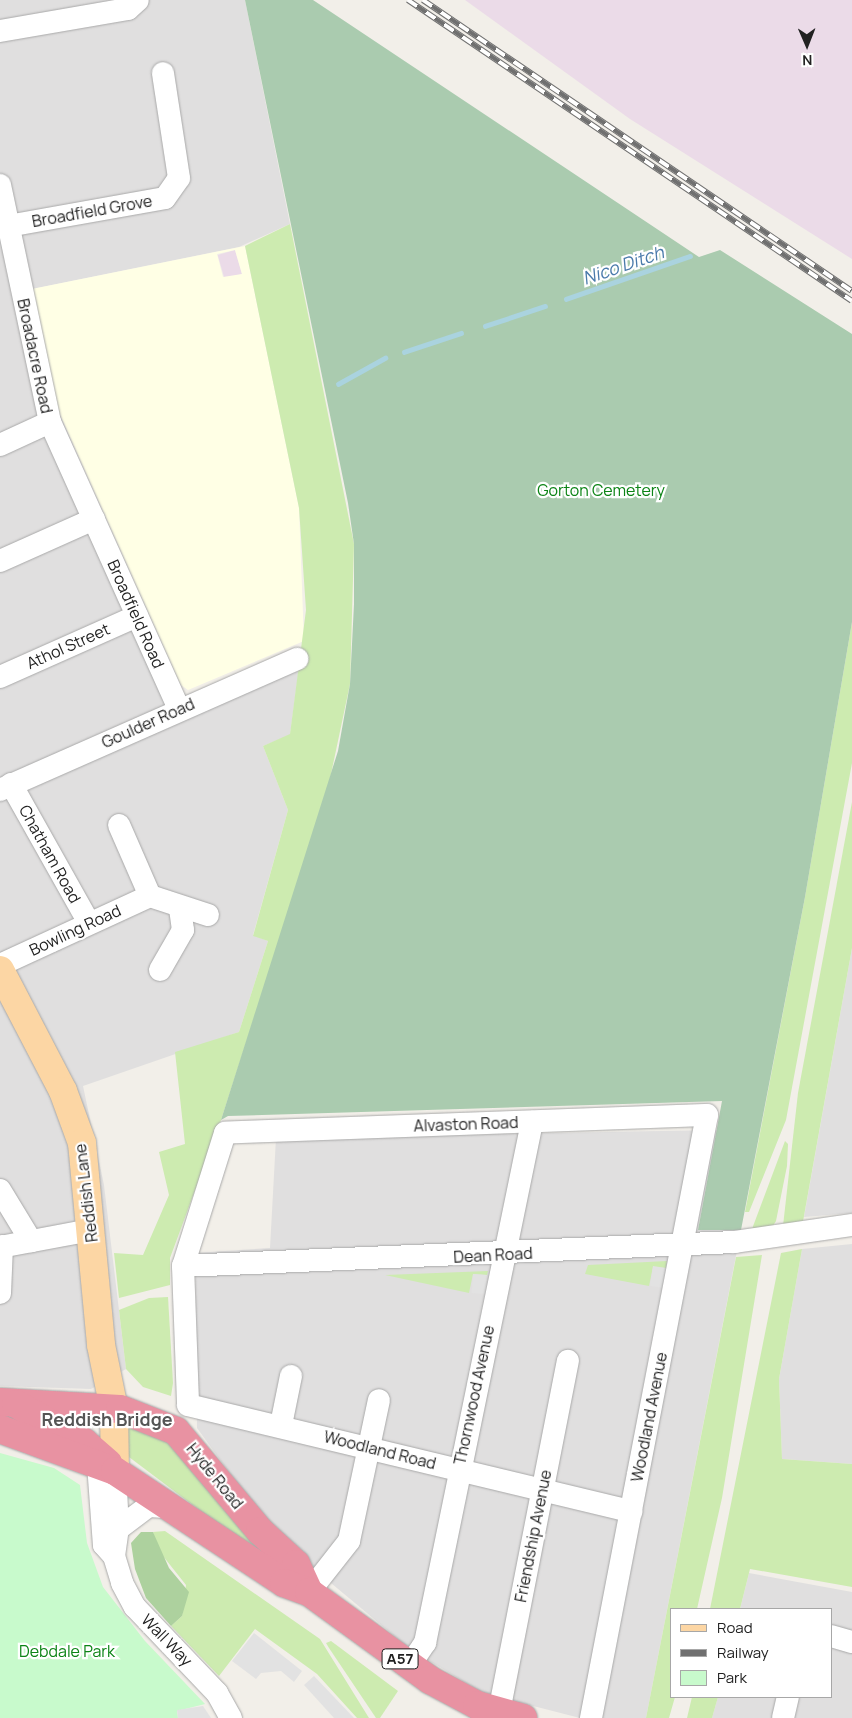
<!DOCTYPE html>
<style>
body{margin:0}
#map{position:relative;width:852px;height:1718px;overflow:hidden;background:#f2efe9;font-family:Manrope,sans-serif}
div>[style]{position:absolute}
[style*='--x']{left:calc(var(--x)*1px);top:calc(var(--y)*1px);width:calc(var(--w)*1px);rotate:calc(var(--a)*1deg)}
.residential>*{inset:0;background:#e0dfdf}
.industrial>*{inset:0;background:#ebdbe8;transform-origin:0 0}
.education>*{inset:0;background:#ffffe5}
.grass>*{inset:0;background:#cdebb0}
.forest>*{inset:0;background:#add19e}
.cemetery>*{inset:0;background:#aacbaf}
.park>*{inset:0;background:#c8facc}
.parking>*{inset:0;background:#e2e2e2;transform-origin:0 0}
.stream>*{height:4.5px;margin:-2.25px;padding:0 2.25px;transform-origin:2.25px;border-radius:2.25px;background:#aad3df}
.roads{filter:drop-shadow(0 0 1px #a9a9a9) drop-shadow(0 0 1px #a9a9a9)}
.minor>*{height:22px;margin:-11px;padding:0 11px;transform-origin:11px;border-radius:11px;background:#fff}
.major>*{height:28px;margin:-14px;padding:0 14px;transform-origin:14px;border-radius:14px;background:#fcd6a4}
.highway>*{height:28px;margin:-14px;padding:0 14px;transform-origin:14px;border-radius:14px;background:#e892a2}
.rail>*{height:5.5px;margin-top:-2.75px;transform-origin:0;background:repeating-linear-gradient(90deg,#fff 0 11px,#707070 0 22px);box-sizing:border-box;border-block:1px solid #707070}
span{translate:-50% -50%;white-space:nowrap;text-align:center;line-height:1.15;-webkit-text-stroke:4.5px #fff;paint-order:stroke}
.shield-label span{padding:1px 4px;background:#fff;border:1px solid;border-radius:4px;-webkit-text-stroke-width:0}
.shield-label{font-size:15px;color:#222;font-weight:700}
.street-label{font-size:16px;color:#222}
.park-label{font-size:16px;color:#0c8416}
.water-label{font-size:18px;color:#4a7aab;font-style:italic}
.neighbourhood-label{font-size:18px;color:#555;font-weight:700}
.legend{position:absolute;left:670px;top:1608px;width:162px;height:90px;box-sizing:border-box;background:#fff;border:1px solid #a7a7a7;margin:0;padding:6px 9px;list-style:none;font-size:15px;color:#222}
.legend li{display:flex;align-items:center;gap:10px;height:25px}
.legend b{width:25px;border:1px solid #a7a7a7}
.north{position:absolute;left:782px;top:20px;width:50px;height:50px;-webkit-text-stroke:4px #fff;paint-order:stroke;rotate:179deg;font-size:14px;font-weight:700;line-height:20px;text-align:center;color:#222}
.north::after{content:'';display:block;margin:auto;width:18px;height:22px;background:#222;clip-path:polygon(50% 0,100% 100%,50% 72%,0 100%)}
</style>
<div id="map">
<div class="residential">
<div style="clip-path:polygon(0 0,245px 0,290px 224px,239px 247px,32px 289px,55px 403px,186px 711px,299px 668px,290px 735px,263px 746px,288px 810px,253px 935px,268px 941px,239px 1032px,83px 1086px,104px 1185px,126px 1369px,91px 1389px,0 1386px)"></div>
<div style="clip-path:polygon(852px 948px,852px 1213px,804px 1217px)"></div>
<div style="clip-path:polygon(717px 1130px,698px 1230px,741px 1230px,646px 1718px,580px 1718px,483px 1693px,410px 1649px,313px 1568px,250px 1501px,197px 1428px,195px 1253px,270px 1248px,276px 1138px)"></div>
<div style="clip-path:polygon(852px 1244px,852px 1464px,782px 1459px,779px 1379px,802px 1249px)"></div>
<div style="clip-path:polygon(749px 1573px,852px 1592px,852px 1718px,712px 1718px,718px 1697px,831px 1697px,831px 1609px,740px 1609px)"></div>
</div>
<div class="industrial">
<div style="clip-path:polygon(465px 0,852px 0,852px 259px,630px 119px)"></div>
<div style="left:235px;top:250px;width:25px;height:18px;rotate:74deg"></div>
</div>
<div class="education">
<div style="clip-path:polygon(evenodd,245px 246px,299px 508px,304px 641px,188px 690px,181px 685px,55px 403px,32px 289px,245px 246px,235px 250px,242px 274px,223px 277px,217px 254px,235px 250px)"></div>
</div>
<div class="grass">
<div style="clip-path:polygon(290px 224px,354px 544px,350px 684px,327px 793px,221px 1120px,170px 1258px,170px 1285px,119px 1298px,114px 1253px,143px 1255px,169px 1195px,159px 1152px,185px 1144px,175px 1052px,239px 1032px,268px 941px,253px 936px,288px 810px,263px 746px,290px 734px,306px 610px,299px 508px,245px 246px)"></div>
<div style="clip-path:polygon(852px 622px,852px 763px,786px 1120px,749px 1212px,745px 1212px,805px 897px)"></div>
<div style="clip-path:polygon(852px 802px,852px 948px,802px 1227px,783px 1226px,798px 1093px)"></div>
<div style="clip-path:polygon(785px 1141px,788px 1144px,787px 1166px,776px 1221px,773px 1226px,752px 1229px)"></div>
<div style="clip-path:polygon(802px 1249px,779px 1379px,782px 1459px,852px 1464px,852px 1587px,750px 1569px,740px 1609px,710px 1609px,781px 1253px)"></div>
<div style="clip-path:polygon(762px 1255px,722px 1498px,697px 1609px,671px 1609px,671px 1697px,675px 1697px,669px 1718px,646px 1718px,736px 1257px)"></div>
<div style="clip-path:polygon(667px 1261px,666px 1268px,653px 1267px,649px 1286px,585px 1274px,588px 1265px)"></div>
<div style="clip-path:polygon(488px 1271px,487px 1275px,473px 1274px,469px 1293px,385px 1275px)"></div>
<div style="clip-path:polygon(168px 1297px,173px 1383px,171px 1396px,143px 1387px,126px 1369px,119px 1310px,149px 1298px)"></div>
<div style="clip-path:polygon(125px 1427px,143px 1430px,178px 1446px,287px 1576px,125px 1454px)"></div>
<div style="clip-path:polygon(165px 1531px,320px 1639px,369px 1718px,357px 1718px,317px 1674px,255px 1629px,219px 1676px,171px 1626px,182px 1616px,186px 1585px,159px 1551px,153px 1532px)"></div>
<div style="clip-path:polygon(331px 1641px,398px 1691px,380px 1718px,376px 1718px,329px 1648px,326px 1643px)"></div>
<div style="clip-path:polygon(692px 1697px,718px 1697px,712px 1718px,687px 1718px)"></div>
</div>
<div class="forest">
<div style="clip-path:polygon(141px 1532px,153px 1532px,169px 1568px,189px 1592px,182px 1616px,171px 1626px,146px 1598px,135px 1569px,131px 1543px)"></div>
</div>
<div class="cemetery">
<div style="clip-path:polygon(245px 0,313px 0,699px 257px,720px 250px,852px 334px,852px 622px,805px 897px,741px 1230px,698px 1230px,722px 1101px,228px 1116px,221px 1120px,338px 751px,350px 684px,354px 604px,354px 544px,348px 503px)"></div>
</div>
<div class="park">
<div style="clip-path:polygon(0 1453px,54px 1468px,80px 1485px,87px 1543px,103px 1587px,145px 1641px,205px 1704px,177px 1711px,178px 1718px,0 1718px)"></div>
</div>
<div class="parking">
<div style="left:653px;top:1266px;width:13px;height:20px;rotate:9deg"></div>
<div style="left:473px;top:1274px;width:14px;height:19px;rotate:4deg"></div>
<div style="clip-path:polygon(254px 1633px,302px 1671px,294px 1682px,281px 1671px,261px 1673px,256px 1679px,232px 1661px)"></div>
<div style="clip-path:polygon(314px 1676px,354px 1718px,334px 1718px,304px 1685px)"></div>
<div style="clip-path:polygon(203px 1706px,211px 1718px,178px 1718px,177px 1710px)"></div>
</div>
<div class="stream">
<div style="--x:566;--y:299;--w:131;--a:-19.1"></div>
<div style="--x:485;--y:326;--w:63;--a:-18.4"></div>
<div style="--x:404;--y:352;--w:60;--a:-18.4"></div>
<div style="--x:338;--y:384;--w:54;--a:-29"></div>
</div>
<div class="roads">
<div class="minor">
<div style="--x:0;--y:31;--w:130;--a:-9.8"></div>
<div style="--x:128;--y:9;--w:13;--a:-42"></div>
<div style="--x:0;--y:185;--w:242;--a:78.1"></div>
<div style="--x:50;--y:422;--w:315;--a:65.8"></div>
<div style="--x:8;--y:226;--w:159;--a:-10.1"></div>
<div style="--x:165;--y:198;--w:24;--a:-55"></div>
<div style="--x:179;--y:178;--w:106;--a:-98.7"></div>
<div style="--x:0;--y:445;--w:55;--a:-24.7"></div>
<div style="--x:0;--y:561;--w:103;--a:-24.1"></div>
<div style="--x:0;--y:677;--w:150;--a:-24"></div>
<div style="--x:11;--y:784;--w:159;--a:60.7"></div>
<div style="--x:0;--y:790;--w:325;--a:-23.8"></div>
<div style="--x:119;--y:825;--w:77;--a:66.4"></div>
<div style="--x:150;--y:896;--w:61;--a:18.1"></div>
<div style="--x:0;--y:965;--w:165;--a:-24.7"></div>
<div style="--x:160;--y:970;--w:46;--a:-60.1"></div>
<div style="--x:183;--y:930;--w:22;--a:-98"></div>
<div style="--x:0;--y:1190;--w:60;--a:58.7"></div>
<div style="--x:0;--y:1247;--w:93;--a:-10.6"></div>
<div style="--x:183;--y:1266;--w:552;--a:-2.49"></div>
<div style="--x:734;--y:1242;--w:119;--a:-8.2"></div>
<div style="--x:0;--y:1293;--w:47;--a:-87.6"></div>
<div style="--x:281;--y:1425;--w:50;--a:-78.5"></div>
<div style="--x:98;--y:1464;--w:81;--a:85.8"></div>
<div style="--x:104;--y:1545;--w:15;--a:48"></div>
<div style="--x:114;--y:1556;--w:28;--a:73"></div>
<div style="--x:122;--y:1583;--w:27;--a:62"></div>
<div style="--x:135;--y:1607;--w:119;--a:46.4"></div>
<div style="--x:217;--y:1693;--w:29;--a:61"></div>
<div style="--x:115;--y:1471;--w:58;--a:87"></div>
<div style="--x:114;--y:1556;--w:27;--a:-82"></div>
<div style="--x:118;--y:1529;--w:39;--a:-37"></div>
<div style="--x:149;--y:1506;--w:16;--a:4"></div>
<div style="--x:309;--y:1592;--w:65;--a:-51.9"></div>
<div style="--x:349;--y:1541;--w:144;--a:-78"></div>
<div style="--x:831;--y:1636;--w:22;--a:16"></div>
<div style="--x:410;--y:1665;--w:27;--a:-56"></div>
<div style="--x:425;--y:1643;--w:532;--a:-78.39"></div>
<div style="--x:499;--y:1712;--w:358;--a:-78.9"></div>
<div style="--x:591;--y:1718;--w:614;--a:-79.11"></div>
<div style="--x:707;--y:1115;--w:482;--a:177.9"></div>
<div style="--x:225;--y:1133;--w:139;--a:107.5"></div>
<div style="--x:183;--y:1266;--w:139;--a:87.9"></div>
<div style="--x:188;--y:1405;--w:456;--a:13.5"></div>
<div style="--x:783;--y:1718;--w:22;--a:-77"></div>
</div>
<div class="major">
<div style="--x:0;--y:970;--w:136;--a:62.5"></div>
<div style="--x:63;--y:1091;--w:55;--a:69.9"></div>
<div style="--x:82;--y:1143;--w:203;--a:84.6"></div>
<div style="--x:101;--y:1345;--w:65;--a:78.5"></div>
<div style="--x:114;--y:1409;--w:62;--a:89.1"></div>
</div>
<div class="highway">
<div style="--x:0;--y:1402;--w:120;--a:3.3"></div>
<div style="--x:120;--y:1409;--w:60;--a:21.4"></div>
<div style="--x:176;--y:1431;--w:131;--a:50"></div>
<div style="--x:260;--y:1531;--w:49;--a:42.5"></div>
<div style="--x:296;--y:1564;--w:31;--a:65"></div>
<div style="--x:16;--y:1404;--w:78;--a:29.2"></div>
<div style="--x:84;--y:1442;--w:32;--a:41"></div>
<div style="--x:0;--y:1429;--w:122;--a:20.1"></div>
<div style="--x:115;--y:1471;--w:203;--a:33.5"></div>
<div style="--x:284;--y:1583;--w:27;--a:20"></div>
<div style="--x:309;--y:1592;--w:150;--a:36"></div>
<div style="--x:430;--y:1680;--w:53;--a:28"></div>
<div style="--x:477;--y:1705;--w:48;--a:15.8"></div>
</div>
</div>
<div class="rail">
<div style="--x:408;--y:0;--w:536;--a:34.13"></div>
<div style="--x:423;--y:0;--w:518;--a:34.15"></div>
</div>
<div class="shield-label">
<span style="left:400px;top:1659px">A57</span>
</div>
<div class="street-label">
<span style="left:92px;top:211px;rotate:-10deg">Broadfield Grove</span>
<span style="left:35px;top:356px;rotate:78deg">Broadacre Road</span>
<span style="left:136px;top:614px;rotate:66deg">Broadfield Road</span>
<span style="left:68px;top:646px;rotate:-24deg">Athol Street</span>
<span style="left:148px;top:723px;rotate:-24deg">Goulder Road</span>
<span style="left:50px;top:854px;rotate:61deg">Chatham Road</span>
<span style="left:75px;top:930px;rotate:-25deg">Bowling Road</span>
<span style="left:466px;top:1124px;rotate:-2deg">Alvaston Road</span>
<span style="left:86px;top:1193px;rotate:-97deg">Reddish Lane</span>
<span style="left:493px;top:1255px;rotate:-3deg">Dean Road</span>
<span style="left:474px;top:1395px;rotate:-78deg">Thornwood Avenue</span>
<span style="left:649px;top:1417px;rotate:-79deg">Woodland Avenue</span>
<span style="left:380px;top:1450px;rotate:14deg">Woodland Road</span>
<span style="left:215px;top:1476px;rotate:51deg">Hyde Road</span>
<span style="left:533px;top:1536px;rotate:-79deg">Friendship Avenue</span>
<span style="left:167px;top:1640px;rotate:46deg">Wall Way</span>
</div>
<div class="park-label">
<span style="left:601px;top:490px">Gorton Cemetery</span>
<span style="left:67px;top:1651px">Debdale Park</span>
</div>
<div class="water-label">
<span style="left:623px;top:265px;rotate:-19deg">Nico Ditch</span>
</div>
<div class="neighbourhood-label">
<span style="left:107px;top:1419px">Reddish Bridge</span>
</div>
<ul class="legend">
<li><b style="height:6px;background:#fcd6a4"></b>Road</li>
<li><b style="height:6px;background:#707070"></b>Railway</li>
<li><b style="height:14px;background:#c8facc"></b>Park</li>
</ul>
<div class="north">N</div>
</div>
